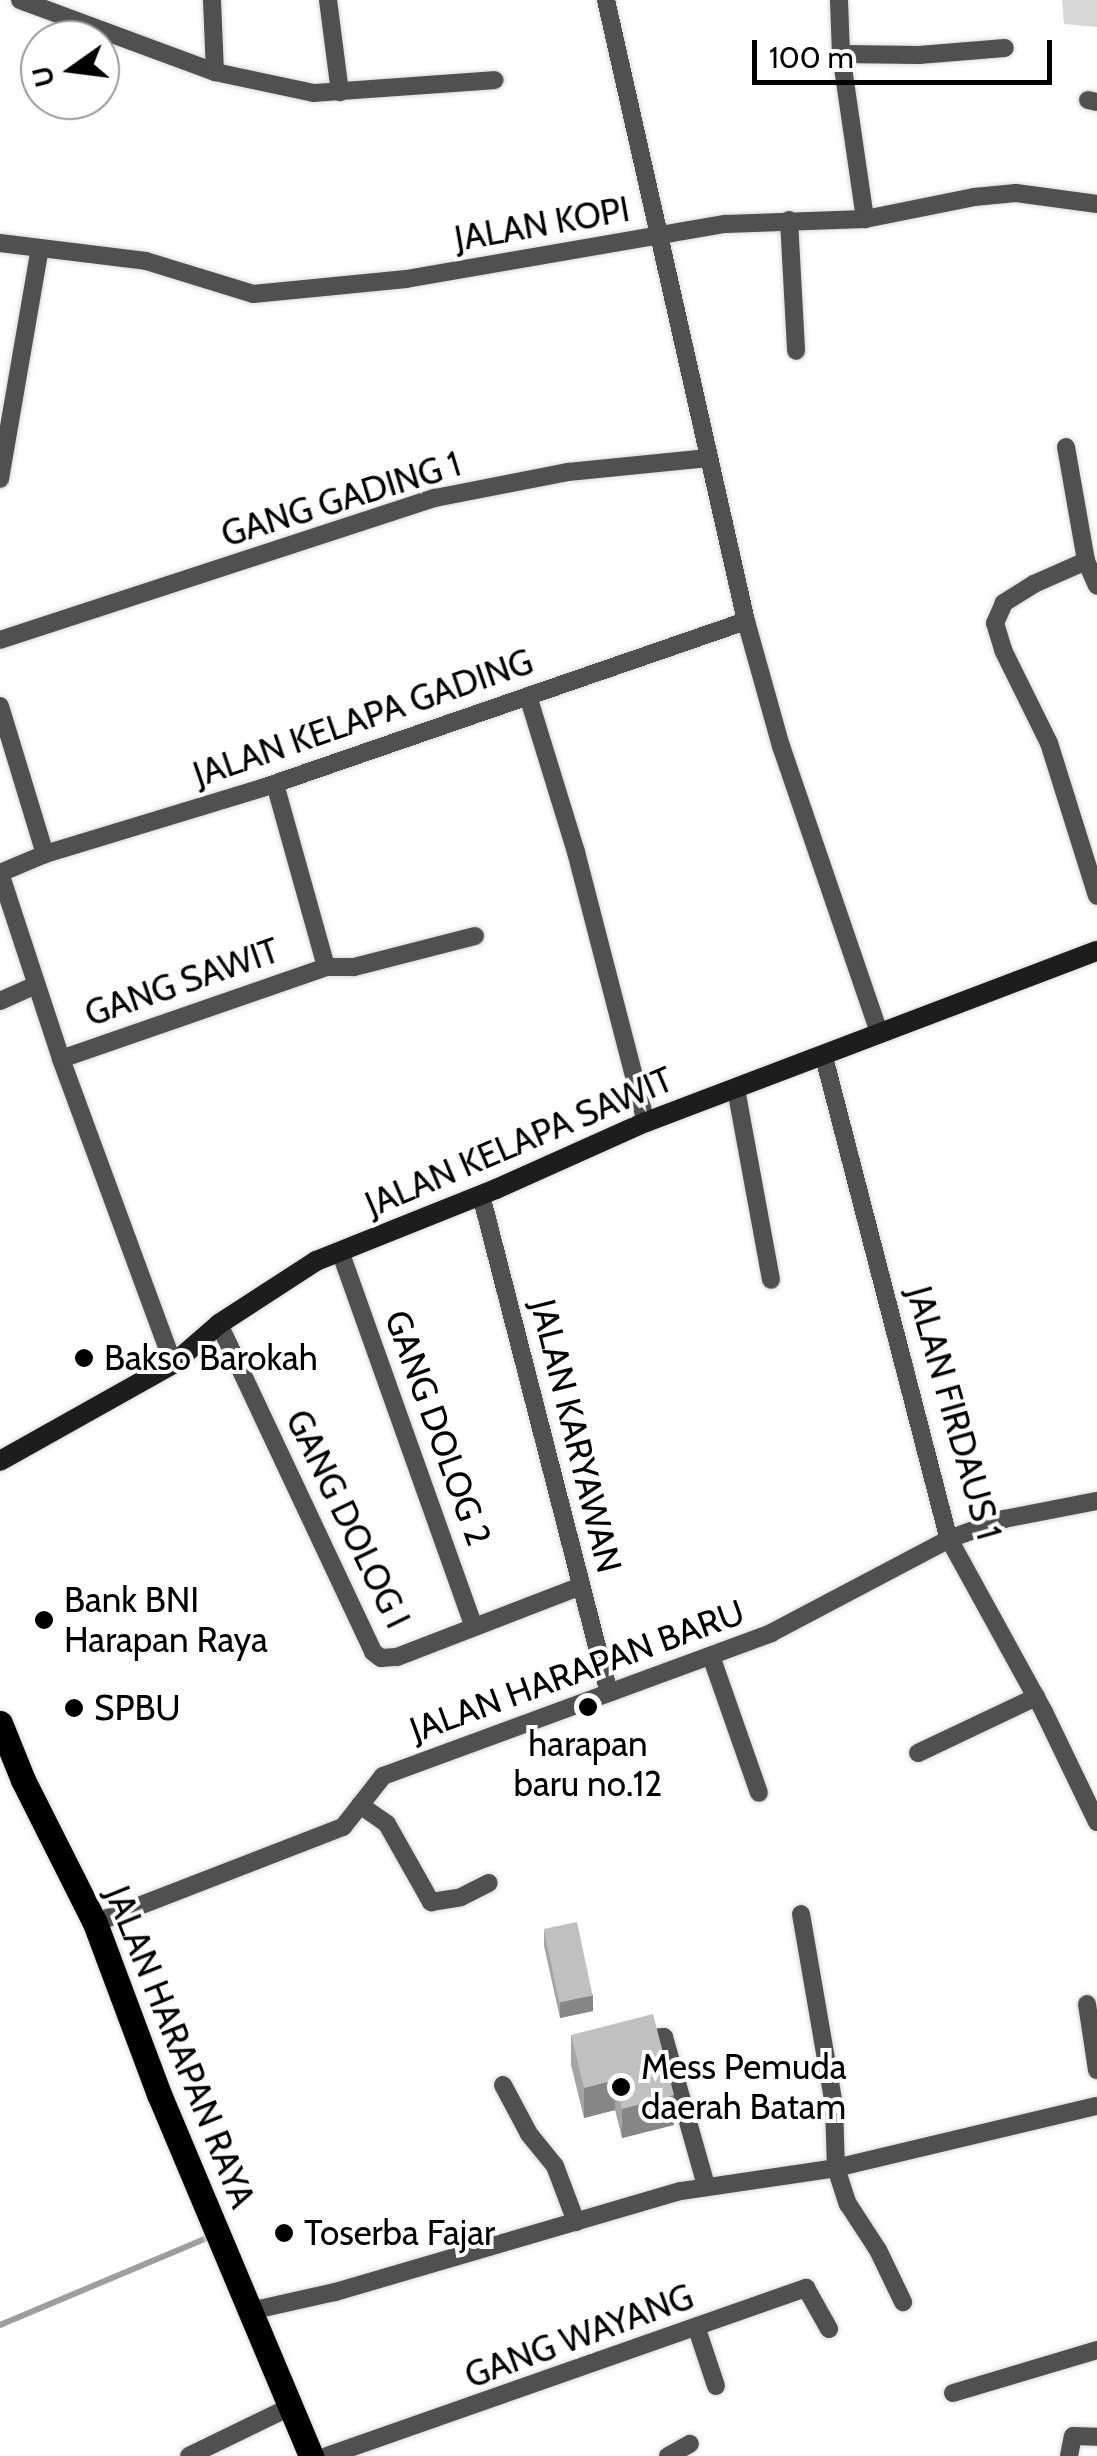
<!DOCTYPE html>
<style>
body{margin:0}
#map{position:relative;width:1097px;height:2456px;overflow:hidden;background:#fff;font-family:Cabin,sans-serif}
div>[style]{position:absolute}
[style*='--x']{left:calc(var(--x)*1px);top:calc(var(--y)*1px);width:calc(var(--w)*1px);rotate:calc(var(--a)*1deg)}
.green>*{inset:0;background:#d7d7d7}
.stream>*{height:6px;margin:-3px;padding:0 3px;transform-origin:3px;border-radius:3px;background:#9e9e9e}
.roads{filter:drop-shadow(0 0 2px #dbdbdb) drop-shadow(0 0 2px #dbdbdb)}
.street>*{height:18px;margin:-9px;padding:0 9px;transform-origin:9px;border-radius:9px;background:#505050}
.secondary>*{height:20px;margin:-10px;padding:0 10px;transform-origin:10px;border-radius:10px;background:#1d1d1d}
.primary>*{height:25px;margin:-12.5px;padding:0 12.5px;transform-origin:12.5px;border-radius:12.5px;background:#000}
.wall>*{inset:0;background:#a5a5a5}
.shaded-wall>*{inset:0;background:#868686}
.building>*{inset:0;background:#c0c0c0;transform-origin:0 0}
.dots>*{width:28px;height:28px;translate:-50% -50%;box-sizing:border-box;border:5px solid #fff;border-radius:50%}
span{translate:-50% -50%;white-space:nowrap;text-align:center;line-height:1.15;-webkit-text-stroke:8px #fff;paint-order:stroke}
.street-label{font-size:35px;color:#000}
.poi-label{font-size:35px;color:#000}
.left{translate:0 -50%;text-align:left}
.north{position:absolute;left:20px;top:20px;width:100px;height:100px;box-sizing:border-box;background:#fff;border:2px solid #999;border-radius:50%;rotate:256deg;font-size:28px;font-weight:700;line-height:40px;text-align:center;color:#000}
.north::after{content:'';display:block;margin:auto;width:35px;height:45px;background:#000;clip-path:polygon(50% 0,100% 100%,50% 72%,0 100%)}
.scale{position:absolute;left:752px;top:40px;width:300px;height:45px;box-sizing:border-box;border:5px solid #000;border-top:0;padding-left:12px;font-size:30px;line-height:35px;white-space:nowrap;color:#000;-webkit-text-stroke:8px #fff;paint-order:stroke}
</style>
<div id="map">
<div class="green">
<div style="clip-path:polygon(1062px 0,1097px 0,1097px 27px,1064px 24px)"></div>
</div>
<div class="stream">
<div style="--x:0;--y:2325;--w:222;--a:-22.8"></div>
</div>
<div class="roads">
<div class="street">
<div style="--x:20;--y:0;--w:208;--a:20.3"></div>
<div style="--x:215;--y:72;--w:72;--a:-92.4"></div>
<div style="--x:328;--y:0;--w:93;--a:82.6"></div>
<div style="--x:606;--y:0;--w:637;--a:77.3"></div>
<div style="--x:746;--y:621;--w:130;--a:74.4"></div>
<div style="--x:781;--y:746;--w:302;--a:71.1"></div>
<div style="--x:839;--y:0;--w:54;--a:87.9"></div>
<div style="--x:841;--y:54;--w:167;--a:81.7"></div>
<div style="--x:841;--y:54;--w:78;--a:0.7"></div>
<div style="--x:919;--y:55;--w:86;--a:-4.7"></div>
<div style="--x:215;--y:72;--w:101;--a:12"></div>
<div style="--x:314;--y:93;--w:181;--a:-4.1"></div>
<div style="--x:1088;--y:100;--w:9;--a:13"></div>
<div style="--x:789;--y:220;--w:131;--a:86.9"></div>
<div style="--x:0;--y:243;--w:147;--a:7"></div>
<div style="--x:146;--y:261;--w:112;--a:17.1"></div>
<div style="--x:253;--y:294;--w:154;--a:-5.6"></div>
<div style="--x:406;--y:279;--w:325;--a:-9.8"></div>
<div style="--x:726;--y:224;--w:139;--a:-2.1"></div>
<div style="--x:865;--y:219;--w:111;--a:-11.4"></div>
<div style="--x:974;--y:197;--w:42;--a:-5.4"></div>
<div style="--x:1016;--y:193;--w:82;--a:7.7"></div>
<div style="--x:1066;--y:447;--w:116;--a:80"></div>
<div style="--x:1086;--y:561;--w:27;--a:66"></div>
<div style="--x:0;--y:479;--w:234;--a:-80.2"></div>
<div style="--x:1086;--y:561;--w:57;--a:156.1"></div>
<div style="--x:1034;--y:584;--w:36;--a:148"></div>
<div style="--x:1004;--y:603;--w:22;--a:114"></div>
<div style="--x:995;--y:623;--w:28;--a:73"></div>
<div style="--x:1003;--y:650;--w:104;--a:63.7"></div>
<div style="--x:1049;--y:743;--w:160;--a:72.6"></div>
<div style="--x:0;--y:640;--w:458;--a:-18.1"></div>
<div style="--x:435;--y:498;--w:136;--a:-11.1"></div>
<div style="--x:568;--y:472;--w:141;--a:-5.7"></div>
<div style="--x:528;--y:696;--w:163;--a:72.9"></div>
<div style="--x:576;--y:852;--w:279;--a:75.5"></div>
<div style="--x:0;--y:706;--w:155;--a:73.1"></div>
<div style="--x:275;--y:784;--w:190;--a:74.4"></div>
<div style="--x:0;--y:873;--w:49;--a:-22.9"></div>
<div style="--x:45;--y:854;--w:227;--a:-16.9"></div>
<div style="--x:262;--y:788;--w:512;--a:-19.04"></div>
<div style="--x:0;--y:873;--w:196;--a:71.8"></div>
<div style="--x:61;--y:1059;--w:325;--a:69.8"></div>
<div style="--x:0;--y:1001;--w:39;--a:-24"></div>
<div style="--x:824;--y:1057;--w:498;--a:75.5"></div>
<div style="--x:949;--y:1539;--w:197;--a:61.2"></div>
<div style="--x:1044;--y:1712;--w:122;--a:64.3"></div>
<div style="--x:61;--y:1059;--w:281;--a:-19.1"></div>
<div style="--x:326;--y:967;--w:28;--a:0"></div>
<div style="--x:354;--y:967;--w:125;--a:-14.4"></div>
<div style="--x:736;--y:1089;--w:194;--a:79.6"></div>
<div style="--x:481;--y:1195;--w:514;--a:75.59"></div>
<div style="--x:340;--y:1251;--w:399;--a:70.4"></div>
<div style="--x:219;--y:1324;--w:362;--a:64.8"></div>
<div style="--x:373;--y:1652;--w:10;--a:37"></div>
<div style="--x:381;--y:1658;--w:16;--a:-4"></div>
<div style="--x:397;--y:1657;--w:197;--a:-21.1"></div>
<div style="--x:711;--y:1656;--w:145;--a:70.7"></div>
<div style="--x:918;--y:1753;--w:131;--a:-25.4"></div>
<div style="--x:360;--y:1805;--w:33;--a:35"></div>
<div style="--x:387;--y:1824;--w:90;--a:60.6"></div>
<div style="--x:431;--y:1902;--w:30;--a:-9"></div>
<div style="--x:461;--y:1897;--w:31;--a:-27"></div>
<div style="--x:801;--y:1914;--w:194;--a:80.2"></div>
<div style="--x:834;--y:2105;--w:63;--a:88.2"></div>
<div style="--x:836;--y:2168;--w:38;--a:72"></div>
<div style="--x:848;--y:2204;--w:55;--a:56.9"></div>
<div style="--x:878;--y:2250;--w:58;--a:64.3"></div>
<div style="--x:95;--y:1923;--w:266;--a:-21.2"></div>
<div style="--x:343;--y:1827;--w:65;--a:-51.9"></div>
<div style="--x:383;--y:1776;--w:414;--a:-20.2"></div>
<div style="--x:771;--y:1633;--w:201;--a:-27.8"></div>
<div style="--x:949;--y:1539;--w:59;--a:-20"></div>
<div style="--x:1004;--y:1519;--w:95;--a:-11"></div>
<div style="--x:1087;--y:2004;--w:67;--a:81.4"></div>
<div style="--x:640;--y:2039;--w:24;--a:-5"></div>
<div style="--x:664;--y:2037;--w:154;--a:74.2"></div>
<div style="--x:503;--y:2085;--w:55;--a:62"></div>
<div style="--x:529;--y:2134;--w:41;--a:50.9"></div>
<div style="--x:555;--y:2166;--w:60;--a:69.4"></div>
<div style="--x:250;--y:2311;--w:87;--a:-12.6"></div>
<div style="--x:335;--y:2292;--w:360;--a:-16.3"></div>
<div style="--x:681;--y:2191;--w:157;--a:-8.4"></div>
<div style="--x:836;--y:2168;--w:268;--a:-13.4"></div>
<div style="--x:697;--y:2329;--w:60;--a:71.6"></div>
<div style="--x:953;--y:2393;--w:150;--a:-16.6"></div>
<div style="--x:189;--y:2456;--w:112;--a:-25.9"></div>
<div style="--x:327;--y:2456;--w:508;--a:-19.33"></div>
<div style="--x:806;--y:2288;--w:47;--a:60.7"></div>
<div style="--x:668;--y:2456;--w:25;--a:-29"></div>
<div style="--x:1069;--y:2456;--w:20;--a:-79"></div>
<div style="--x:1073;--y:2436;--w:24;--a:2"></div>
</div>
<div class="secondary">
<div style="--x:0;--y:1461;--w:198;--a:-29.3"></div>
<div style="--x:173;--y:1364;--w:61;--a:-41"></div>
<div style="--x:219;--y:1324;--w:116;--a:-33"></div>
<div style="--x:316;--y:1261;--w:194;--a:-21.8"></div>
<div style="--x:496;--y:1189;--w:164;--a:-24.1"></div>
<div style="--x:646;--y:1122;--w:482;--a:-20.8"></div>
</div>
<div class="primary">
<div style="--x:0;--y:1723;--w:61;--a:68"></div>
<div style="--x:23;--y:1780;--w:160;--a:63.3"></div>
<div style="--x:95;--y:1923;--w:183;--a:69.5"></div>
<div style="--x:159;--y:2094;--w:393;--a:67.2"></div>
</div>
</div>
<div class="wall">
<div style="clip-path:polygon(544px 1930px,593px 2011px,560px 2018px,544px 1946px)"></div>
<div style="clip-path:polygon(571px 2035px,674px 2125px,622px 2138px,615px 2110px,584px 2118px,571px 2065px)"></div>
</div>
<div class="shaded-wall">
<div style="clip-path:polygon(593px 1995px,593px 2011px,560px 2018px,560px 2002px)"></div>
<div style="clip-path:polygon(615px 2080px,615px 2110px,584px 2118px,584px 2088px)"></div>
<div style="clip-path:polygon(674px 2095px,674px 2125px,622px 2138px,622px 2109px)"></div>
</div>
<div class="building">
<div style="left:577px;top:1922px;width:75px;height:34px;rotate:78deg"></div>
<div style="clip-path:polygon(653px 2014px,674px 2095px,622px 2109px,615px 2080px,584px 2088px,571px 2035px)"></div>
</div>
<div class="dots">
<div style="left:84px;top:1358px;background:#000"></div>
<div style="left:44px;top:1620px;background:#000"></div>
<div style="left:588px;top:1707px;background:#000"></div>
<div style="left:74px;top:1708px;background:#000"></div>
<div style="left:621px;top:2087px;background:#000"></div>
<div style="left:284px;top:2233px;background:#000"></div>
</div>
<div class="street-label">
<span style="left:542px;top:224px;rotate:-10deg">JALAN KOPI</span>
<span style="left:341px;top:499px;rotate:-17deg">GANG GADING 1</span>
<span style="left:363px;top:718px;rotate:-19deg">JALAN KELAPA GADING</span>
<span style="left:182px;top:982px;rotate:-19deg">GANG SAWIT</span>
<span style="left:519px;top:1142px;rotate:-23deg">JALAN KELAPA SAWIT</span>
<span style="left:954px;top:1413px;rotate:74deg">JALAN FIRDAUS 1</span>
<span style="left:438px;top:1428px;rotate:70deg">GANG DOLOG 2</span>
<span style="left:576px;top:1436px;rotate:76deg">JALAN KARYAWAN</span>
<span style="left:348px;top:1519px;rotate:64deg">GANG DOLOG I</span>
<span style="left:577px;top:1671px;rotate:-20deg">JALAN HARAPAN BARU</span>
<span style="left:180px;top:2047px;rotate:68deg">JALAN HARAPAN RAYA</span>
<span style="left:579px;top:2336px;rotate:-20deg">GANG WAYANG</span>
</div>
<div class="poi-label">
<span class="left" style="left:104px;top:1358px">Bakso Barokah</span>
<span class="left" style="left:64px;top:1620px">Bank BNI<br>Harapan Raya</span>
<span class="left" style="left:94px;top:1708px">SPBU</span>
<span style="left:588px;top:1764px">harapan<br>baru no.12</span>
<span class="left" style="left:641px;top:2087px">Mess Pemuda<br>daerah Batam</span>
<span class="left" style="left:304px;top:2233px">Toserba Fajar</span>
</div>
<div class="north">U</div>
<div class="scale">100 m</div>
</div>
